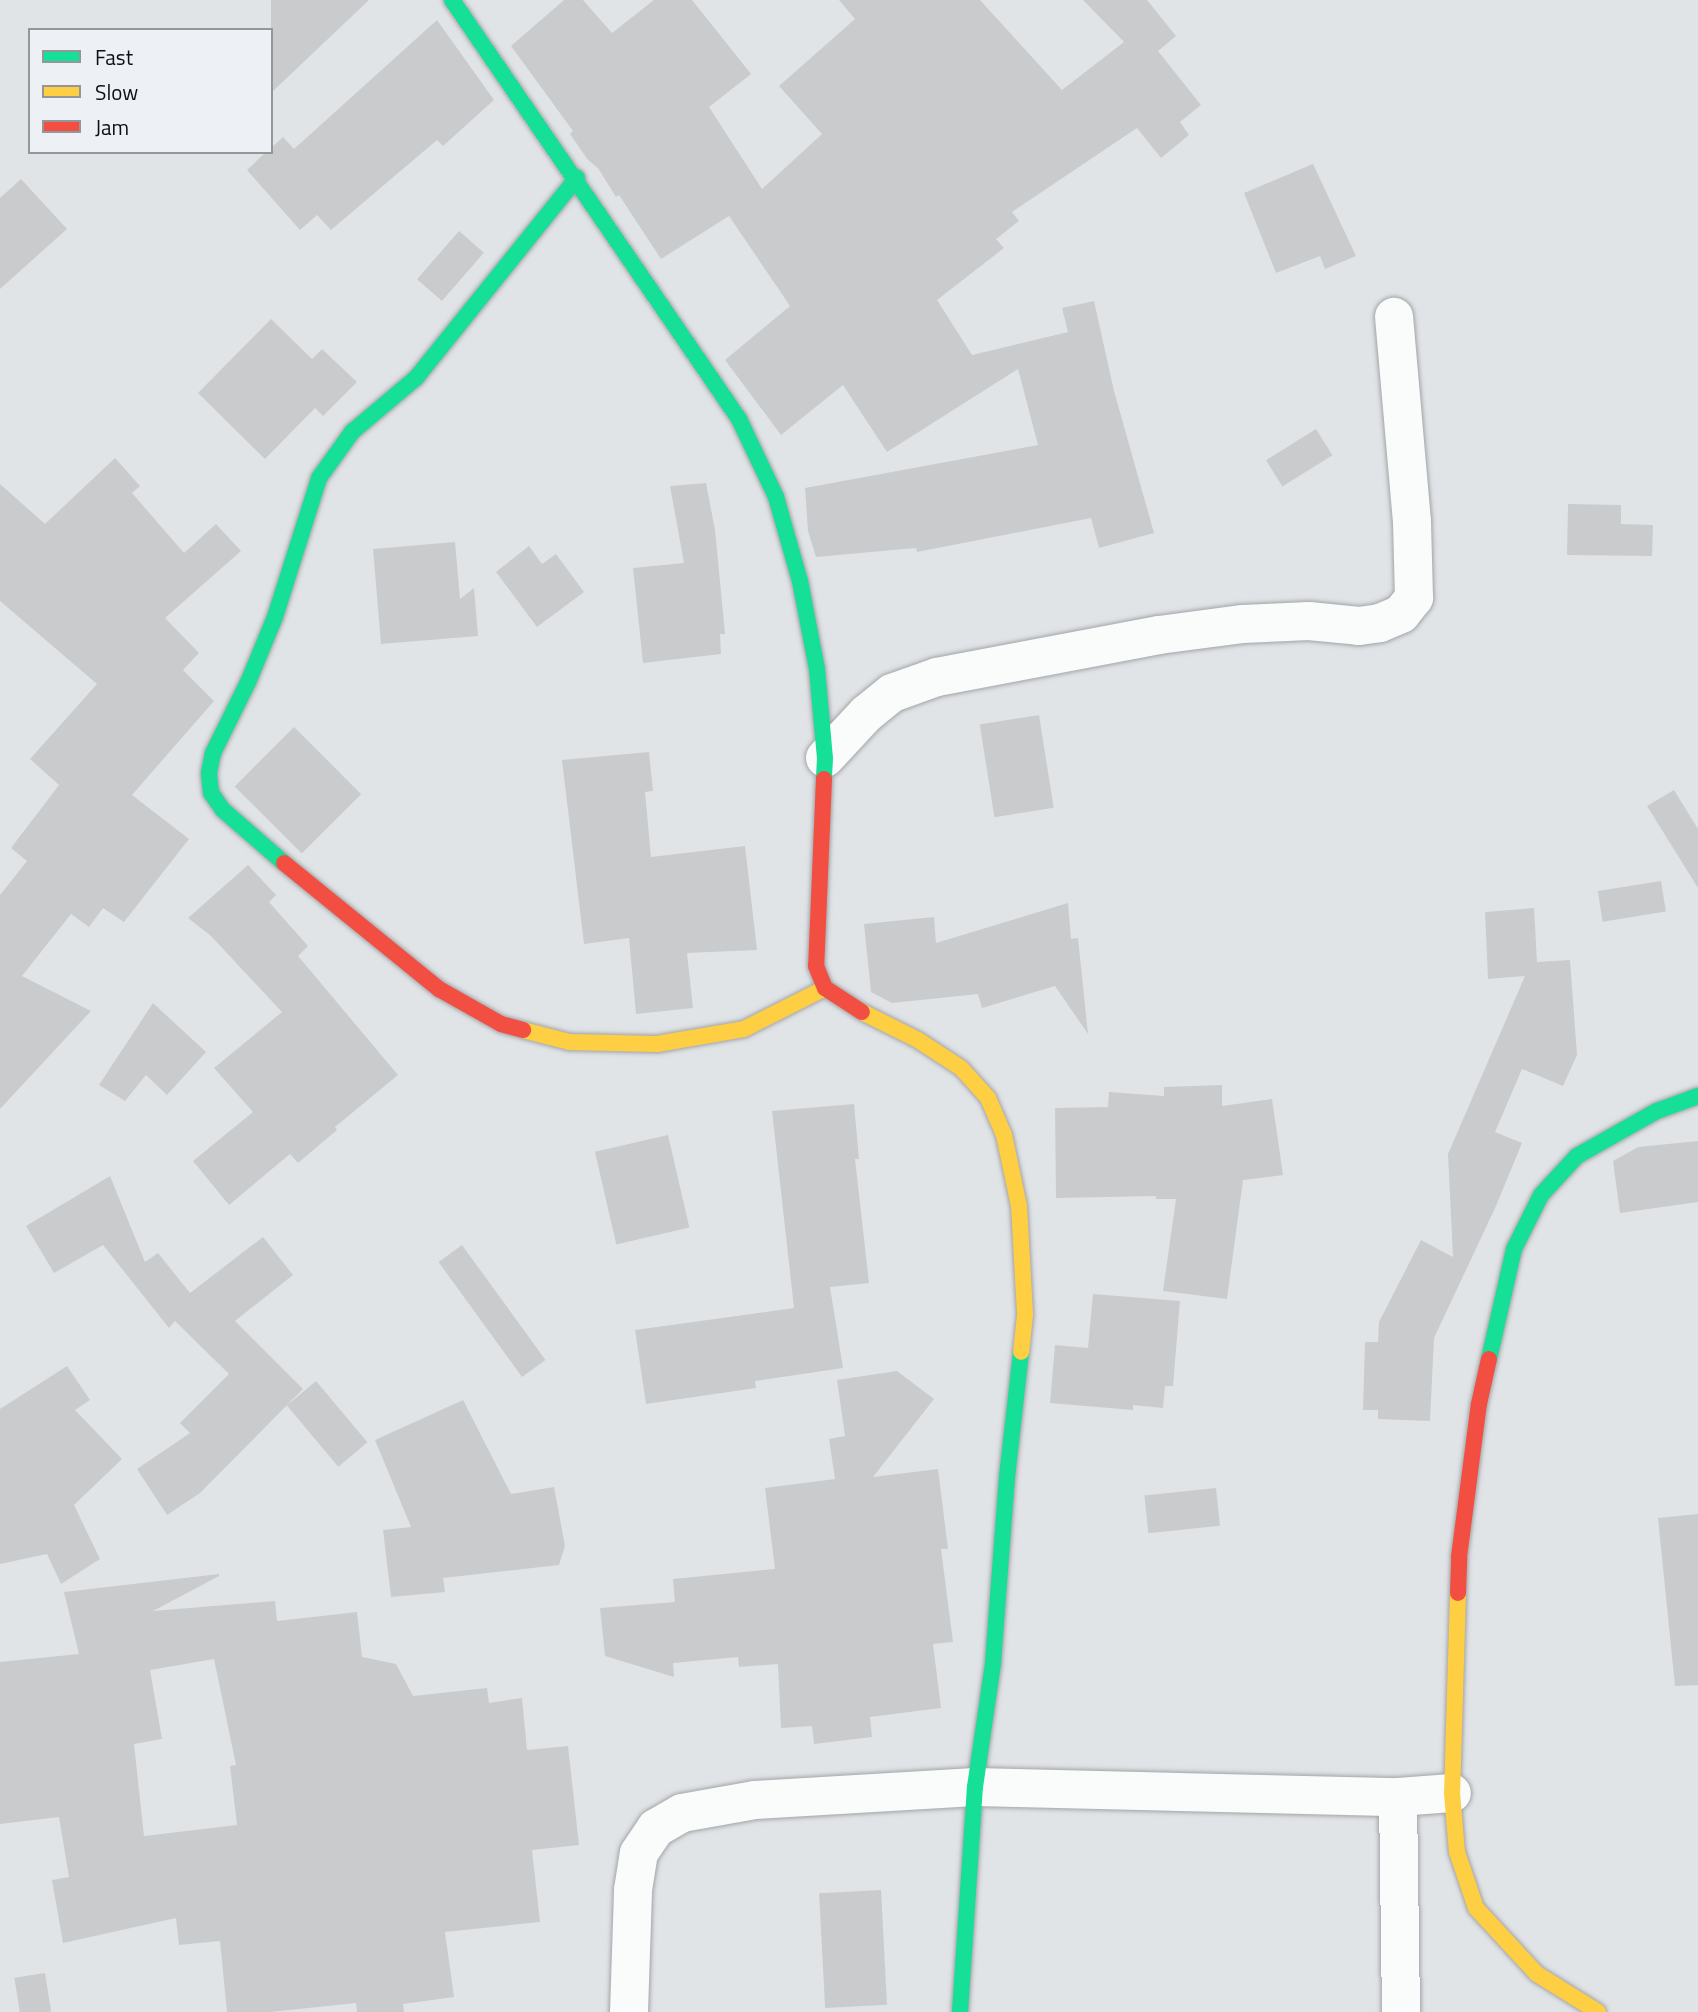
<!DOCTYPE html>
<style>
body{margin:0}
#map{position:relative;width:1698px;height:2012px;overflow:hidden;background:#e1e4e7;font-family:"Titillium Web",sans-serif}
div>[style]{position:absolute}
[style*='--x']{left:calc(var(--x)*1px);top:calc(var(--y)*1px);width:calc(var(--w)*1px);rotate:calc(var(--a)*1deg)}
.building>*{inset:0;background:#cacbcd;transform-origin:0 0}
.roads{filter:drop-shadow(0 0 2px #a3a5a8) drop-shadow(0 0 2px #a3a5a8)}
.street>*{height:38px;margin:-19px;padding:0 19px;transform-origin:19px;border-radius:19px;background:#fafbfb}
.fast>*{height:16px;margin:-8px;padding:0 8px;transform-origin:8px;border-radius:8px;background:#16e098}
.slow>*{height:16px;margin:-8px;padding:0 8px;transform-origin:8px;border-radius:8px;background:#ffcf43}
.jam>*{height:16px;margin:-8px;padding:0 8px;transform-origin:8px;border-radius:8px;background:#f24e42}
span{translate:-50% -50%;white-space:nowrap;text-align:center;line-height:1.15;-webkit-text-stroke:7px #edf1f6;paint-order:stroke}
.legend{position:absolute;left:28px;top:28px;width:245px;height:126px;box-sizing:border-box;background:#edf1f6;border:2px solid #94979a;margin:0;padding:9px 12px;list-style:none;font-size:21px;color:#0e0f11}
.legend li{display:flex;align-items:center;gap:14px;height:35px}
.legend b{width:35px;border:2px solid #94979a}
</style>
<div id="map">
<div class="building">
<div style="clip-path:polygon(271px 0,369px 0,271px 93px)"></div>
<div style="clip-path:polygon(564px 0,583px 0,612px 33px,654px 0,692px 0,751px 74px,709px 107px,762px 189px,822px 134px,779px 86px,855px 19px,839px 0,980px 0,1062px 90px,1124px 42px,1083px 0,1147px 0,1176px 36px,1158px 51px,1201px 105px,1180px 122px,1189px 135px,1161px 158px,1137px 128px,1012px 212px,1019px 221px,996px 239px,1004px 248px,937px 300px,972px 355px,1068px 332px,1062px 308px,1094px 301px,1114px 391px,1154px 533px,1099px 548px,1091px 518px,917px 552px,916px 548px,816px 557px,808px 531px,805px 488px,1038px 445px,1018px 369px,887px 452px,843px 385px,781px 435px,725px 360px,790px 306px,729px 216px,661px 259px,619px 195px,616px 197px,598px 168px,588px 160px,570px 134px,573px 131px,511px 46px)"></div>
<div style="clip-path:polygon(437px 20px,494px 100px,443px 146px,437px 140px,331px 230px,317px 215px,300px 230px,247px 170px,266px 152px,271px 152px,271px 148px,283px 137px,294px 149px)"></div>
<div style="clip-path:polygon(1313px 164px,1356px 256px,1325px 269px,1320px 256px,1276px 273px,1244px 193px)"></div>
<div style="clip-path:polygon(21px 179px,67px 229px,0 289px,0 198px)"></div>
<div style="left:459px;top:231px;width:33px;height:64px;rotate:41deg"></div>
<div style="clip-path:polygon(271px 319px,312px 359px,322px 349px,357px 382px,323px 416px,315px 408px,265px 459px,198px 393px)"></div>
<div style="left:1316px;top:429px;width:31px;height:59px;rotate:58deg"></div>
<div style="clip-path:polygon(115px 458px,140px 486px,132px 493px,184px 553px,216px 524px,241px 551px,165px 618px,199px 653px,183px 670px,214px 701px,132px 795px,189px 839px,124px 922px,103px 908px,89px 927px,71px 914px,22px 976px,91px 1011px,0 1109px,0 895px,27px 861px,11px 848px,59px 785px,30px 759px,97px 684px,0 601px,0 484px,45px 524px)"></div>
<div style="clip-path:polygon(706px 483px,715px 530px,725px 634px,720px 634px,721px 654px,643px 663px,633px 568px,684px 563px,670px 486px)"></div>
<div style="clip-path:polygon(1568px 504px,1621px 505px,1621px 524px,1653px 525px,1652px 556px,1567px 555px)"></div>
<div style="clip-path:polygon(455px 542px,460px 599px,474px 588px,478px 636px,381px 644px,373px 549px)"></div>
<div style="clip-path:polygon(529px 546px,542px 564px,556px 554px,584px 592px,537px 627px,496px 572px)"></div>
<div style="left:1039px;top:715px;width:94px;height:60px;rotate:81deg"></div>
<div style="left:294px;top:727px;width:95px;height:84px;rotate:45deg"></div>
<div style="clip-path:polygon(649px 752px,653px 791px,645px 792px,651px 857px,745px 846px,757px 950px,687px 953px,693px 1008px,636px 1014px,629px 938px,584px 944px,562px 760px)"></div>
<div style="clip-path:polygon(1674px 790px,1698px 829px,1698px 888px,1647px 806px)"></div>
<div style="clip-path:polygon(248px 865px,276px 895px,269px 902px,308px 946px,298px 956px,398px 1075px,335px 1127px,337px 1130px,298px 1163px,290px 1154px,229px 1205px,193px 1161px,253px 1112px,214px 1068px,282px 1012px,211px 936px,188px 918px)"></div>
<div style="left:1661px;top:881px;width:31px;height:64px;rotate:81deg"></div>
<div style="clip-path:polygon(1068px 903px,1071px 939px,1078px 938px,1088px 1034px,1055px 986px,982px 1008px,978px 994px,892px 1003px,871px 992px,864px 924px,934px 917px,936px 943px)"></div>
<div style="clip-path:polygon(1534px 908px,1537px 962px,1570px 960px,1577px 1055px,1563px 1086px,1522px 1069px,1495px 1132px,1522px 1143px,1496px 1206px,1434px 1338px,1430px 1421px,1378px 1419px,1378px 1410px,1363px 1410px,1365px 1342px,1378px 1342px,1379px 1322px,1421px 1240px,1453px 1257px,1448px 1154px,1525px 976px,1488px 979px,1485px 912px)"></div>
<div style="clip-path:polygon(153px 1003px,206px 1052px,167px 1095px,146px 1075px,125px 1101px,99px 1085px)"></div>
<div style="clip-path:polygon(1222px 1085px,1222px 1106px,1272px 1099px,1283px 1175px,1243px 1180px,1227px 1299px,1163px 1291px,1176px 1199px,1156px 1199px,1156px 1196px,1056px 1198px,1055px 1108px,1108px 1107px,1109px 1092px,1164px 1096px,1164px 1087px)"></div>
<div style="clip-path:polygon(854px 1104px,859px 1159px,855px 1159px,869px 1283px,830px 1287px,843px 1368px,755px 1381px,756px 1388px,646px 1404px,635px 1330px,794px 1308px,772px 1111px)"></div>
<div style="left:668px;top:1135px;width:95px;height:75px;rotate:77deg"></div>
<div style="clip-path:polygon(1698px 1141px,1698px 1202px,1620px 1213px,1613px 1161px,1638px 1147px)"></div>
<div style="clip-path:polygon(110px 1176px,145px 1262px,158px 1253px,190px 1293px,263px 1237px,293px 1275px,235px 1321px,303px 1389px,200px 1493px,167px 1515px,137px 1469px,190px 1433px,180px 1423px,229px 1374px,175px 1321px,169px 1328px,103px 1245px,54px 1273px,26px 1226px)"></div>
<div style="left:462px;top:1245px;width:142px;height:29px;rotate:54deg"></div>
<div style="clip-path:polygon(1093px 1294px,1180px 1301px,1173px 1386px,1165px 1386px,1163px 1408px,1133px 1405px,1133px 1410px,1050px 1403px,1055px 1345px,1088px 1348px)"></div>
<div style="clip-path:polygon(67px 1366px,90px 1400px,75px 1410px,122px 1459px,74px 1505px,100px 1559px,61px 1584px,47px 1554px,0 1564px,0 1409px)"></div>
<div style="clip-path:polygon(897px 1371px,934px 1399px,873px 1477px,938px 1469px,948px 1549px,941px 1549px,953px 1642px,933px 1644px,941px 1708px,870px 1717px,872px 1737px,814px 1744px,812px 1726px,781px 1728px,778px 1664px,739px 1667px,738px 1657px,673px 1663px,674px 1677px,605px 1656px,600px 1608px,675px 1602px,673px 1579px,775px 1569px,765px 1488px,835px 1479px,829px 1439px,845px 1436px,837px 1380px)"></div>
<div style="left:316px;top:1381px;width:80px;height:38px;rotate:50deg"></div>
<div style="clip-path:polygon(463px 1400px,511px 1494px,554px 1487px,565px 1546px,559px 1565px,443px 1578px,445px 1592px,391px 1597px,383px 1530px,411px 1527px,375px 1440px)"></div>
<div style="left:1216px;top:1488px;width:38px;height:72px;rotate:84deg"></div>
<div style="clip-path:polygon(1698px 1514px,1698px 1685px,1675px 1686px,1658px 1518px)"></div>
<div style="clip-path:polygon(evenodd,219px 1574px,219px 1576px,153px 1611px,275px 1601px,277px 1621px,357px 1612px,362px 1657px,396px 1664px,413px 1696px,487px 1688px,489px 1703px,522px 1698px,527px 1750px,568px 1746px,579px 1845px,532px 1850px,540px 1922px,445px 1932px,454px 1997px,403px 2004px,404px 2012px,357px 2012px,356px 2003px,270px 2012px,227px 2012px,220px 1941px,179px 1945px,176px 1918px,63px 1943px,52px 1880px,69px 1877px,59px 1817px,0 1824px,0 1662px,79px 1654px,64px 1592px,219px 1574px,214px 1659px,236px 1765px,230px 1766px,237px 1825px,144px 1836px,134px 1744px,162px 1739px,150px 1670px,214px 1659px)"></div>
<div style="left:881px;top:1890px;width:115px;height:62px;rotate:87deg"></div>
<div style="left:45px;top:1973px;width:39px;height:31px;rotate:81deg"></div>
</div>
<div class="roads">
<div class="street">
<div style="--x:825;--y:758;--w:60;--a:-47"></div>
<div style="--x:866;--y:714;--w:33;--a:-39"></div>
<div style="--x:892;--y:693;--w:48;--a:-19.6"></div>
<div style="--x:937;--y:677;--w:226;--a:-10.7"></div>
<div style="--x:1159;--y:635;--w:85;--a:-7.5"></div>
<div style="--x:1243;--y:624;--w:66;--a:-2.6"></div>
<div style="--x:1309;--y:621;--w:50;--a:5.7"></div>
<div style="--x:1359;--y:626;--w:21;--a:-8"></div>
<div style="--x:1380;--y:623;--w:23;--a:-23"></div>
<div style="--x:1401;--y:614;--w:21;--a:-51"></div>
<div style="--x:1414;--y:598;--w:76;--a:-91.5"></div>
<div style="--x:1412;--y:522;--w:206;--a:-95"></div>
<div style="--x:1398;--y:1797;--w:215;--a:89.2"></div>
<div style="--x:629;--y:2012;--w:122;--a:-88.1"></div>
<div style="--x:633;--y:1890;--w:37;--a:-81"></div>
<div style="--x:639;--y:1853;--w:30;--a:-56"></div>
<div style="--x:656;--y:1828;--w:30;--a:-30"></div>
<div style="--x:682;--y:1813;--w:74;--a:-10.1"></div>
<div style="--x:755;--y:1800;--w:220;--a:-3.4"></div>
<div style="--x:975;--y:1787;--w:423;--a:1.4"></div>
<div style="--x:1398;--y:1797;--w:54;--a:-4.2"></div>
</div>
<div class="fast">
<div style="--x:452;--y:0;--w:508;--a:55.59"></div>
<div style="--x:739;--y:419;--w:86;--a:64.6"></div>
<div style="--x:776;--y:497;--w:87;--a:74.1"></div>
<div style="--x:800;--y:581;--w:90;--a:79.1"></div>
<div style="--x:817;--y:669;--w:89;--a:84.9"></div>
<div style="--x:825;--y:758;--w:21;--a:93"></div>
<div style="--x:284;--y:863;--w:81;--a:-139"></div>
<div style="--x:223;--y:810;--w:21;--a:-125"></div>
<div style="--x:211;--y:793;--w:20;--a:-96"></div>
<div style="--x:209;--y:773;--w:20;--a:-79"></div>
<div style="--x:213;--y:753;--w:81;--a:-63.7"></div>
<div style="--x:249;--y:680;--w:68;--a:-67.6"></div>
<div style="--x:275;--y:617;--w:146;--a:-72.4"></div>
<div style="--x:319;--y:478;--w:57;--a:-54.3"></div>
<div style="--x:352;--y:432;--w:84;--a:-40.2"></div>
<div style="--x:416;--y:378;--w:257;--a:-51.2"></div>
<div style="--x:1489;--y:1359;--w:113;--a:-77.2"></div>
<div style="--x:1514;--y:1249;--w:60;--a:-63.4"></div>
<div style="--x:1541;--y:1195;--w:53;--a:-47.3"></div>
<div style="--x:1577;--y:1156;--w:92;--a:-29.4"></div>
<div style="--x:1657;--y:1111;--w:44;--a:-20.1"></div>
<div style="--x:960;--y:2012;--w:225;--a:-86.2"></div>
<div style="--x:975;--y:1787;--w:125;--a:-81.7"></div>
<div style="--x:993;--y:1663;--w:187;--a:-85.7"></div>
<div style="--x:1007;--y:1477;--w:126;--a:-83.6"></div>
</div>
<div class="slow">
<div style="--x:862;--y:1012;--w:63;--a:26.6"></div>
<div style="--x:918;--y:1040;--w:51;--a:33.1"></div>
<div style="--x:961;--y:1068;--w:40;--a:48"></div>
<div style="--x:988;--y:1098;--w:40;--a:66.6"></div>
<div style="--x:1004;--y:1135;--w:73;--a:78.1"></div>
<div style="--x:1019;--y:1206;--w:109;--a:86.8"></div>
<div style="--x:1025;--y:1315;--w:37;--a:96"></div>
<div style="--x:523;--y:1030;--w:48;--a:14.6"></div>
<div style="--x:569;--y:1042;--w:88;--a:1.3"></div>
<div style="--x:657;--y:1044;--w:88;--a:-9.8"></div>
<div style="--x:744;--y:1029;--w:91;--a:-26.8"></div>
<div style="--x:1458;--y:1593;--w:200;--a:91.7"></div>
<div style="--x:1452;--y:1793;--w:59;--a:85.2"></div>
<div style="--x:1457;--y:1852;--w:59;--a:71.3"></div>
<div style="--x:1476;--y:1908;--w:90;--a:47.3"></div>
<div style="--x:1537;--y:1974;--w:72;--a:31.9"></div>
</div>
<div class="jam">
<div style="--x:824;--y:779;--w:187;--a:92.4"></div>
<div style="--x:816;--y:966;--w:24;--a:68"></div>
<div style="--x:825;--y:988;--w:44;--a:33"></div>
<div style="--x:284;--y:863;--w:200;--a:39.1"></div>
<div style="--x:439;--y:989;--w:71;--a:29.4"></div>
<div style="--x:501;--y:1024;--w:23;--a:15"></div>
<div style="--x:1458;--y:1593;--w:36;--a:-88"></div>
<div style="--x:1459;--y:1557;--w:154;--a:-82.6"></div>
<div style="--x:1479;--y:1404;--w:46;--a:-77.5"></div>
</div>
</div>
<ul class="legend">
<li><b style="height:9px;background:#16e098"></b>Fast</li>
<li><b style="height:9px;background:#ffcf43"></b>Slow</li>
<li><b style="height:9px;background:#f24e42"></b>Jam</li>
</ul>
</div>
